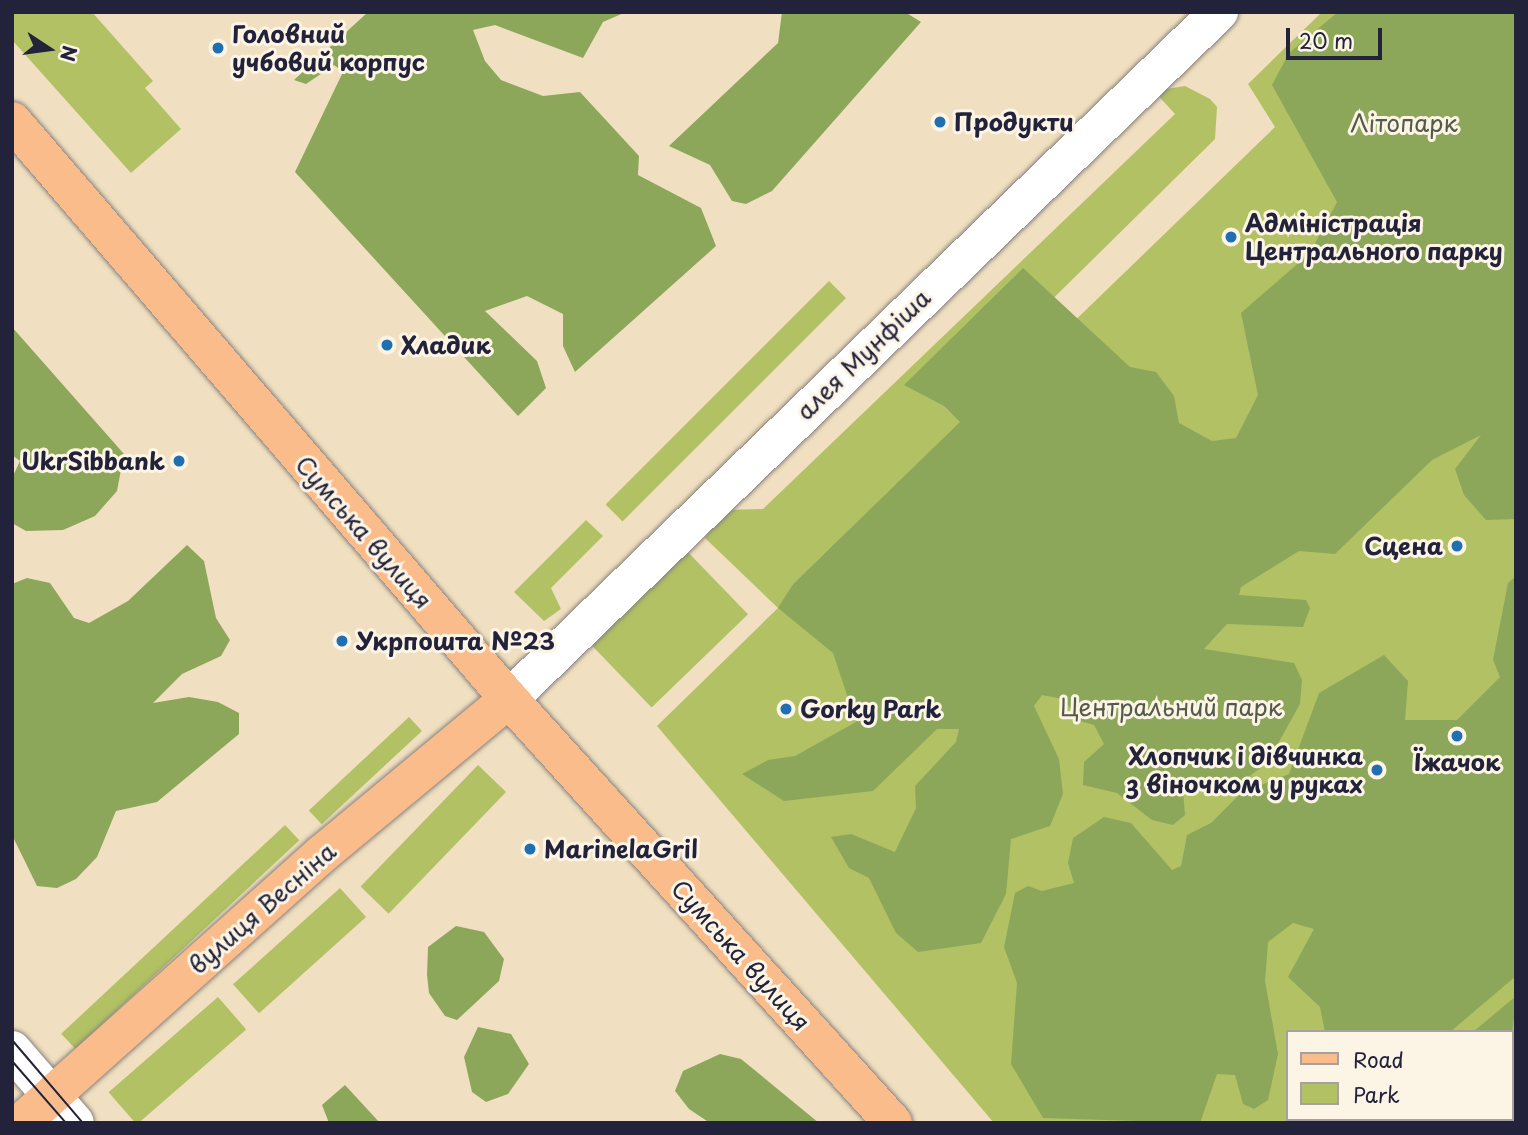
<!DOCTYPE html>
<meta charset="utf-8">
<style>
body{margin:0}
#map{position:relative;width:1528px;height:1135px;overflow:hidden;background:#f0e0c1;font-family:"Playpen Sans",sans-serif}
div>[style]{position:absolute}
[style*='--x']{left:calc(var(--x)*1px);top:calc(var(--y)*1px);width:calc(var(--w)*1px);rotate:calc(var(--a)*1deg)}
.green>*{inset:0;background:#b1c164;transform-origin:0 0}
.forest>*{inset:0;background:#8ca75a}
.roads{filter:drop-shadow(0 0 2px #89817e) drop-shadow(0 0 2px #89817e)}
.minor>*{height:38px;margin:-19px;padding:0 19px;transform-origin:19px;border-radius:19px;background:#fff}
.major>*{height:38px;margin:-19px;padding:0 19px;transform-origin:19px;border-radius:19px;background:#fabc8b}
.tram>*{height:2px;margin:-1px;padding:0 1px;transform-origin:1px;border-radius:1px;background:#22223b}
.dots>*{width:19px;height:19px;translate:-50% -50%;box-sizing:border-box;border:4px solid #fcf5e5;border-radius:50%}
span{translate:-50% -50%;white-space:nowrap;text-align:center;line-height:1.15;-webkit-text-stroke:6px #fcf5e5;paint-order:stroke}
.poi-label{font-size:24px;color:#22223b;font-weight:700}
.left{translate:0 -50%;text-align:left}
.right{translate:-100% -50%;text-align:right}
.park-label{font-size:24px;color:#545a49}
.street-label{font-size:24px;color:#22223b}
.frame{position:absolute;inset:0;border:14px solid #22223b;pointer-events:none}
.legend{position:absolute;left:1286px;top:1030px;width:228px;height:91px;box-sizing:border-box;background:#fcf5e5;border:2px solid #a5a1a1;margin:0;padding:9px 12px;list-style:none;font-size:21px;color:#22223b}
.legend li{display:flex;align-items:center;gap:14px;height:35px}
.legend b{width:35px;border:2px solid #a5a1a1}
.north{position:absolute;left:14px;top:14px;width:70px;height:70px;-webkit-text-stroke:5px #fcf5e5;paint-order:stroke;rotate:103deg;font-size:19px;font-weight:700;line-height:28px;text-align:center;color:#22223b}
.north::after{content:'';display:block;margin:auto;width:24px;height:32px;background:#22223b;clip-path:polygon(50% 0,100% 100%,50% 72%,0 100%)}
.scale{position:absolute;left:1286px;top:28px;width:96px;height:32px;box-sizing:border-box;border:4px solid #22223b;border-top:0;padding-left:9px;font-size:21px;line-height:24px;white-space:nowrap;color:#22223b;-webkit-text-stroke:5px #fcf5e5;paint-order:stroke}
</style>
<div id="map">
<div class="green">
<div style="clip-path:polygon(12px 12px,92px 12px,153px 81px,145px 88px,181px 129px,131px 173px,12px 40px)"></div>
<div style="clip-path:polygon(evenodd,1322px 12px,1516px 12px,1516px 1123px,994px 1123px,657px 726px,778px 608px,705px 538px,722px 510px,763px 509px,1175px 114px,1154px 91px,1185px 86px,1210px 99px,1217px 107px,1215px 139px,944px 406px,961px 422px,793px 584px,781px 605px,1275px 127px,1248px 84px,1322px 12px,1288px 1032px,1512px 1032px,1512px 1119px,1288px 1119px,1288px 1032px)"></div>
<div style="left:829px;top:281px;width:24px;height:316px;rotate:45deg"></div>
<div style="clip-path:polygon(586px 520px,603px 536px,551px 588px,561px 609px,544px 621px,514px 592px)"></div>
<div style="left:682px;top:546px;width:95px;height:134px;rotate:46deg"></div>
<div style="left:409px;top:717px;width:19px;height:137px;rotate:47deg"></div>
<div style="left:478px;top:765px;width:39px;height:169px;rotate:44deg"></div>
<div style="left:285px;top:825px;width:21px;height:306px;rotate:47deg"></div>
<div style="left:340px;top:888px;width:39px;height:144px;rotate:48deg"></div>
<div style="left:218px;top:997px;width:43px;height:145px;rotate:49deg"></div>
</div>
<div class="forest">
<div style="clip-path:polygon(368px 12px,626px 12px,603px 22px,583px 58px,495px 25px,473px 30px,485px 61px,501px 80px,543px 96px,580px 92px,639px 156px,638px 175px,701px 208px,716px 246px,575px 372px,563px 346px,563px 314px,527px 296px,485px 311px,537px 361px,546px 388px,518px 416px,295px 172px,343px 72px,334px 65px,306px 84px,294px 80px)"></div>
<div style="clip-path:polygon(782px 12px,905px 12px,921px 22px,772px 191px,746px 204px,732px 201px,710px 165px,669px 146px,778px 43px)"></div>
<div style="clip-path:polygon(1338px 12px,1516px 12px,1516px 519px,1486px 520px,1464px 495px,1455px 469px,1481px 435px,1432px 460px,1335px 554px,1299px 551px,1241px 587px,1239px 595px,1306px 600px,1310px 608px,1303px 627px,1227px 624px,1204px 649px,1294px 663px,1302px 680px,1300px 704px,1267px 763px,1239px 784px,1183px 791px,1185px 815px,1173px 825px,1152px 820px,1117px 793px,1083px 785px,1084px 762px,1104px 744px,1094px 725px,1080px 721px,1063px 699px,1042px 695px,1034px 706px,1059px 759px,1063px 794px,1050px 826px,1011px 839px,1006px 894px,981px 943px,918px 952px,896px 933px,869px 878px,849px 868px,831px 837px,851px 834px,895px 852px,916px 808px,915px 786px,956px 742px,959px 729px,937px 729px,873px 791px,784px 801px,742px 774px,768px 760px,795px 756px,856px 722px,833px 653px,778px 608px,793px 584px,960px 422px,944px 406px,904px 385px,1023px 268px,1130px 367px,1156px 372px,1174px 396px,1179px 423px,1212px 441px,1236px 438px,1258px 395px,1241px 313px,1310px 253px,1337px 202px,1272px 85px,1289px 53px)"></div>
<div style="clip-path:polygon(12px 327px,124px 454px,117px 491px,95px 516px,63px 530px,26px 531px,12px 523px,12px 478px,20px 461px,12px 455px)"></div>
<div style="clip-path:polygon(187px 545px,204px 561px,216px 618px,230px 640px,221px 656px,182px 674px,153px 703px,189px 697px,218px 702px,239px 713px,239px 734px,157px 802px,116px 811px,97px 857px,76px 879px,57px 888px,37px 886px,12px 835px,12px 584px,27px 578px,50px 583px,74px 618px,89px 623px,128px 601px)"></div>
<div style="clip-path:polygon(1516px 576px,1516px 976px,1450px 1032px,1325px 1032px,1320px 1007px,1288px 977px,1314px 929px,1293px 923px,1268px 942px,1265px 981px,1278px 1054px,1268px 1100px,1254px 1109px,1243px 1104px,1235px 1075px,1217px 1074px,1200px 1123px,1043px 1118px,1011px 1064px,1017px 983px,1004px 947px,1015px 893px,1028px 886px,1042px 891px,1074px 883px,1068px 863px,1073px 838px,1104px 817px,1131px 823px,1172px 870px,1181px 866px,1187px 835px,1211px 823px,1241px 793px,1289px 774px,1319px 693px,1384px 655px,1408px 681px,1405px 720px,1457px 720px,1500px 677px,1493px 660px,1508px 583px)"></div>
<div style="clip-path:polygon(456px 926px,484px 932px,504px 959px,499px 981px,457px 1020px,445px 1016px,429px 993px,427px 975px,428px 947px)"></div>
<div style="clip-path:polygon(1516px 996px,1512px 1037px,1512px 1032px,1473px 1032px)"></div>
<div style="clip-path:polygon(478px 1027px,511px 1034px,529px 1064px,508px 1094px,486px 1102px,472px 1092px,464px 1057px)"></div>
<div style="clip-path:polygon(720px 1054px,741px 1059px,819px 1123px,710px 1123px,689px 1109px,675px 1091px,683px 1071px)"></div>
<div style="clip-path:polygon(345px 1085px,380px 1123px,329px 1123px,322px 1105px)"></div>
</div>
<div class="roads">
<div class="minor">
<div style="--x:509;--y:699;--w:988;--a:-44.06"></div>
<div style="--x:12;--y:1050;--w:96;--a:49.2"></div>
<div style="--x:1512;--y:1076;--w:5;--a:-37"></div>
<div style="--x:1459;--y:1123;--w:6;--a:-45"></div>
</div>
<div class="major">
<div style="--x:12;--y:121;--w:762;--a:49.31"></div>
<div style="--x:509;--y:699;--w:572;--a:47.83"></div>
<div style="--x:21;--y:1123;--w:404;--a:-41.8"></div>
<div style="--x:322;--y:854;--w:243;--a:-39.7"></div>
</div>
</div>
<div class="tram">
<div style="--x:12;--y:1040;--w:109;--a:49.5"></div>
<div style="--x:12;--y:1061;--w:82;--a:48.9"></div>
</div>
<div class="dots">
<div style="left:218px;top:48px;background:#1f6fb2"></div>
<div style="left:940px;top:122px;background:#1f6fb2"></div>
<div style="left:1231px;top:237px;background:#1f6fb2"></div>
<div style="left:387px;top:345px;background:#1f6fb2"></div>
<div style="left:179px;top:461px;background:#1f6fb2"></div>
<div style="left:1457px;top:546px;background:#1f6fb2"></div>
<div style="left:342px;top:641px;background:#1f6fb2"></div>
<div style="left:786px;top:709px;background:#1f6fb2"></div>
<div style="left:1457px;top:736px;background:#1f6fb2"></div>
<div style="left:1377px;top:770px;background:#1f6fb2"></div>
<div style="left:530px;top:849px;background:#1f6fb2"></div>
</div>
<div class="poi-label">
<span class="left" style="left:232px;top:48px">Головний<br>учбовий корпус</span>
<span class="left" style="left:954px;top:122px">Продукти</span>
<span class="left" style="left:1245px;top:237px">Адміністрація<br>Центрального парку</span>
<span class="left" style="left:401px;top:345px">Хладик</span>
<span class="right" style="left:165px;top:461px">UkrSibbank</span>
<span class="right" style="left:1443px;top:546px">Сцена</span>
<span class="left" style="left:356px;top:641px">Укрпошта №23</span>
<span class="left" style="left:800px;top:709px">Gorky Park</span>
<span class="right" style="left:1363px;top:770px">Хлопчик і дівчинка<br>з віночком у руках</span>
<span style="left:1457px;top:762px">Їжачок</span>
<span class="left" style="left:544px;top:849px">MarinelaGril</span>
</div>
<div class="park-label">
<span style="left:1404px;top:123px">Літопарк</span>
<span style="left:1171px;top:707px">Центральний парк</span>
</div>
<div class="street-label">
<span style="left:863px;top:354px;rotate:-44deg">алея Мунфіша</span>
<span style="left:364px;top:532px;rotate:49deg">Сумська вулиця</span>
<span style="left:262px;top:908px;rotate:-41deg">вулиця Весніна</span>
<span style="left:741px;top:955px;rotate:48deg">Сумська вулиця</span>
</div>
<div class="frame"></div>
<ul class="legend">
<li><b style="height:9px;background:#fabc8b"></b>Road</li>
<li><b style="height:19px;background:#b1c164"></b>Park</li>
</ul>
<div class="north">N</div>
<div class="scale">20 m</div>
</div>
